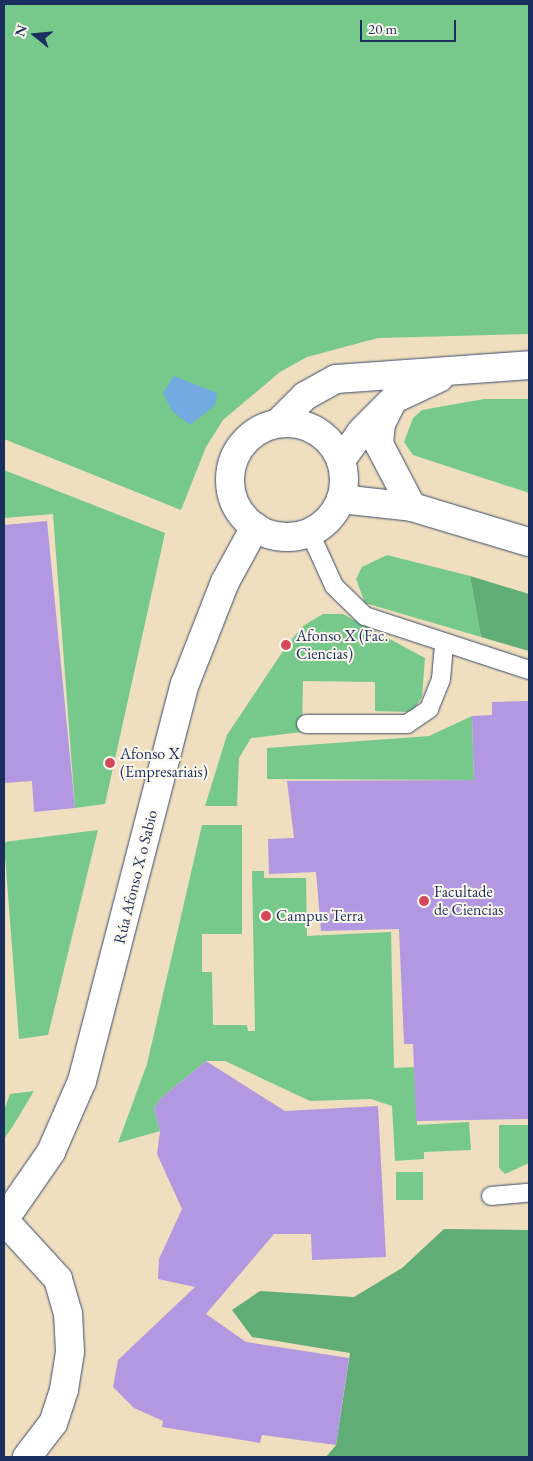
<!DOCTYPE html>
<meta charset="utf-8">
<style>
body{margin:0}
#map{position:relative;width:533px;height:1461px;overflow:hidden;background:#efdfbe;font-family:"EB Garamond",serif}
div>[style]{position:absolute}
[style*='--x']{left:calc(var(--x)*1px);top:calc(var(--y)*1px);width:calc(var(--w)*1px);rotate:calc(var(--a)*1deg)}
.green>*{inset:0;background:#77c98b;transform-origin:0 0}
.forest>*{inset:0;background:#61ad77}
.water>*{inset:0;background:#74a9e1}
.building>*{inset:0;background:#b198e0}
.roads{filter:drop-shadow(0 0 1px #3b496c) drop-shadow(0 0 1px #3b496c)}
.lane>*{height:18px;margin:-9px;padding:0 9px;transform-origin:9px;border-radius:9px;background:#fff}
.street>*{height:28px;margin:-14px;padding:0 14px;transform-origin:14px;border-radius:14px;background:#fff}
.street>.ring{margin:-14px;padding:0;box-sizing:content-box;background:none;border:28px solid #fff;border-radius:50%}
.dots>*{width:14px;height:14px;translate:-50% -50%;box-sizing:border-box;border:2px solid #fbf7ec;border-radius:50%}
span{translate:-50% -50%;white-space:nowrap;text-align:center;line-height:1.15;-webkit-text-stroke:4px #fbf7ec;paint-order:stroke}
.poi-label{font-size:16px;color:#1b2f5e}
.left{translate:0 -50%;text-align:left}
.street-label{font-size:16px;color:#1b2f5e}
.frame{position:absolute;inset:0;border:5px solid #1b2f5e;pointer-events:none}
.north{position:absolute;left:10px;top:10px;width:50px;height:50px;-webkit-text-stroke:4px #fbf7ec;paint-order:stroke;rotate:287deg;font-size:14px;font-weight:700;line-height:20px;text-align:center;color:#1b2f5e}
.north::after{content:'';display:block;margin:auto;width:18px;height:22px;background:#1b2f5e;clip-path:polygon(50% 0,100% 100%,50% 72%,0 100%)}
.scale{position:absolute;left:360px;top:20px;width:96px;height:22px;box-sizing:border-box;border:2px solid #1b2f5e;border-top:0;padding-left:6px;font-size:15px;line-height:18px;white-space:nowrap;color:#1b2f5e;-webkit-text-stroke:4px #fbf7ec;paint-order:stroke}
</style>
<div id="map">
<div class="green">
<div style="clip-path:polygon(4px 4px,529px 4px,529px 334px,378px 338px,307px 357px,280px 372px,223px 420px,206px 447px,181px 510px,4px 439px)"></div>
<div style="clip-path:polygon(484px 399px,529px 399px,529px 493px,413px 455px,404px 442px,413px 418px,422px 410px)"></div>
<div style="clip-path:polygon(4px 470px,165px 533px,105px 804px,75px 808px,53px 514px,4px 518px)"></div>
<div style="clip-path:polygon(387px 555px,470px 576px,481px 637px,365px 603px,356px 579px,362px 567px)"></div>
<div style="clip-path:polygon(323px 614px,343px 614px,425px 658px,422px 697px,412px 712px,375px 711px,375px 682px,303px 681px,302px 732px,251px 738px,239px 758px,237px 806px,205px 806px,227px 735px,287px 645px,303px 626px)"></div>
<div style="clip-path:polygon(472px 716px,474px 780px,267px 779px,267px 748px,429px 736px)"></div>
<div style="clip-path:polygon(202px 825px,242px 825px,242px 934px,202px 934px,202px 972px,212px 972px,213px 1025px,247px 1025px,248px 1031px,255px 1031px,252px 871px,264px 871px,264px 878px,306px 878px,307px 936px,391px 932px,394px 1068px,414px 1067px,417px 1125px,469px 1122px,471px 1150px,424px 1152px,424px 1159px,395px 1161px,392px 1106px,371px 1099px,310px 1101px,225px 1061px,206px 1061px,160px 1099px,154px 1109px,160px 1131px,118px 1143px,147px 1064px)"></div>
<div style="clip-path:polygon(98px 830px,48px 1035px,19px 1039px,4px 842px)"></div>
<div style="clip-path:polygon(34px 1091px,13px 1126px,4px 1139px,4px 1110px,10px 1094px)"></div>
<div style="clip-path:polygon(499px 1125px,529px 1125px,529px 1163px,505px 1174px,499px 1168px)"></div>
<div style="left:423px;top:1172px;width:28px;height:27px;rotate:90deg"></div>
</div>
<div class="forest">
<div style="clip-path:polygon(470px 576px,529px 594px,529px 651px,481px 637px)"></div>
<div style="clip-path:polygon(444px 1229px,529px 1230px,529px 1457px,326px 1457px,336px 1445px,350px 1353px,252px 1337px,232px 1310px,260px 1291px,354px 1297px,402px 1268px)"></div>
</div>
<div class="water">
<div style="clip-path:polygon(174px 376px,217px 393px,215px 405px,190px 425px,172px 411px,163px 393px)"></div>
</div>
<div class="building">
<div style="clip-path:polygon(47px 521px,75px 808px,34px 812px,32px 781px,4px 783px,4px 525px)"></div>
<div style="clip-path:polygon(529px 701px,529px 1119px,416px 1121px,413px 1044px,404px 1044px,399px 929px,321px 931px,316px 872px,269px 874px,268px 839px,294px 838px,287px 781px,474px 780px,472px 716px,492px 715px,492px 702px)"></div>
<div style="clip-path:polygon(206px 1061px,285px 1111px,378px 1106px,386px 1257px,312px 1260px,311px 1234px,274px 1234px,206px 1314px,246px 1342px,349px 1358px,336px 1445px,262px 1435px,260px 1443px,162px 1427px,163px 1421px,134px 1408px,113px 1387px,118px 1360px,195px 1287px,158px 1279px,159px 1259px,182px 1209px,157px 1154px,160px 1131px,154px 1109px,160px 1099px)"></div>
</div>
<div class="roads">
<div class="lane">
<div style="--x:310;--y:533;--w:58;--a:65.6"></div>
<div style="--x:334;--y:586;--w:43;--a:44.1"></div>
<div style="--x:365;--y:616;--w:173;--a:18.2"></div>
<div style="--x:306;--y:724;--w:101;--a:0"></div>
<div style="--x:407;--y:724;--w:27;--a:-34"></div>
<div style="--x:429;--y:709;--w:32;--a:-68"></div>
<div style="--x:441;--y:679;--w:35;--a:-85"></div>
<div style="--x:491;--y:1196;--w:38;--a:-5"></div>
</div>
<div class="street">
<div style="--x:390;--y:406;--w:20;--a:117"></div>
<div style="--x:381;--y:424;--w:20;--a:96"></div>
<div style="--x:379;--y:444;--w:71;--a:62.4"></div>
<div style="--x:278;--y:423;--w:38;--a:-45"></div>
<div style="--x:305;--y:396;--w:35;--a:-29"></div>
<div style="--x:336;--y:379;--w:194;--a:-4.1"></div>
<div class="ring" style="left:230px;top:423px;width:86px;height:86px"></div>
<div style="--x:341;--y:460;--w:34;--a:-54"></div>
<div style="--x:361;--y:432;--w:47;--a:-45"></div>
<div style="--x:394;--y:399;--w:50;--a:-25"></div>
<div style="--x:341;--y:499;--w:71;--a:6.4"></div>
<div style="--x:412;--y:507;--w:122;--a:16.7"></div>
<div style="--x:4;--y:1220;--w:83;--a:-55.3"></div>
<div style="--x:51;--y:1152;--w:77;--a:-66.4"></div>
<div style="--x:82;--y:1081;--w:410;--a:-75.5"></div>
<div style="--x:185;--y:684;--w:110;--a:-68.6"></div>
<div style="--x:225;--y:582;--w:63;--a:-61.4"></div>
<div style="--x:4;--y:1220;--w:80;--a:47.5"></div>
<div style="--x:58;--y:1279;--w:35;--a:74"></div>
<div style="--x:68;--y:1313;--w:39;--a:87"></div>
<div style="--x:70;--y:1352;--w:38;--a:99"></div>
<div style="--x:64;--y:1390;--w:35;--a:108"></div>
<div style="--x:53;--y:1423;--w:43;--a:127.4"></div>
</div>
</div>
<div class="dots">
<div style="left:286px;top:645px;background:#d1495b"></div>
<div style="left:110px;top:763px;background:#d1495b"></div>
<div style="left:424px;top:901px;background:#d1495b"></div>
<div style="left:266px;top:916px;background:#d1495b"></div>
</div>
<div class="poi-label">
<span class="left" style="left:296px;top:645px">Afonso X (Fac.<br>Ciencias)</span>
<span class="left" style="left:120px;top:763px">Afonso X<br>(Empresariais)</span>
<span class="left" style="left:434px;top:901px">Facultade<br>de Ciencias</span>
<span class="left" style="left:276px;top:916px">Campus Terra</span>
</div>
<div class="street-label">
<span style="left:136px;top:877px;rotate:-76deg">Rúa Afonso X o Sabio</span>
</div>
<div class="frame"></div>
<div class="north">N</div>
<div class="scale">20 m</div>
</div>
